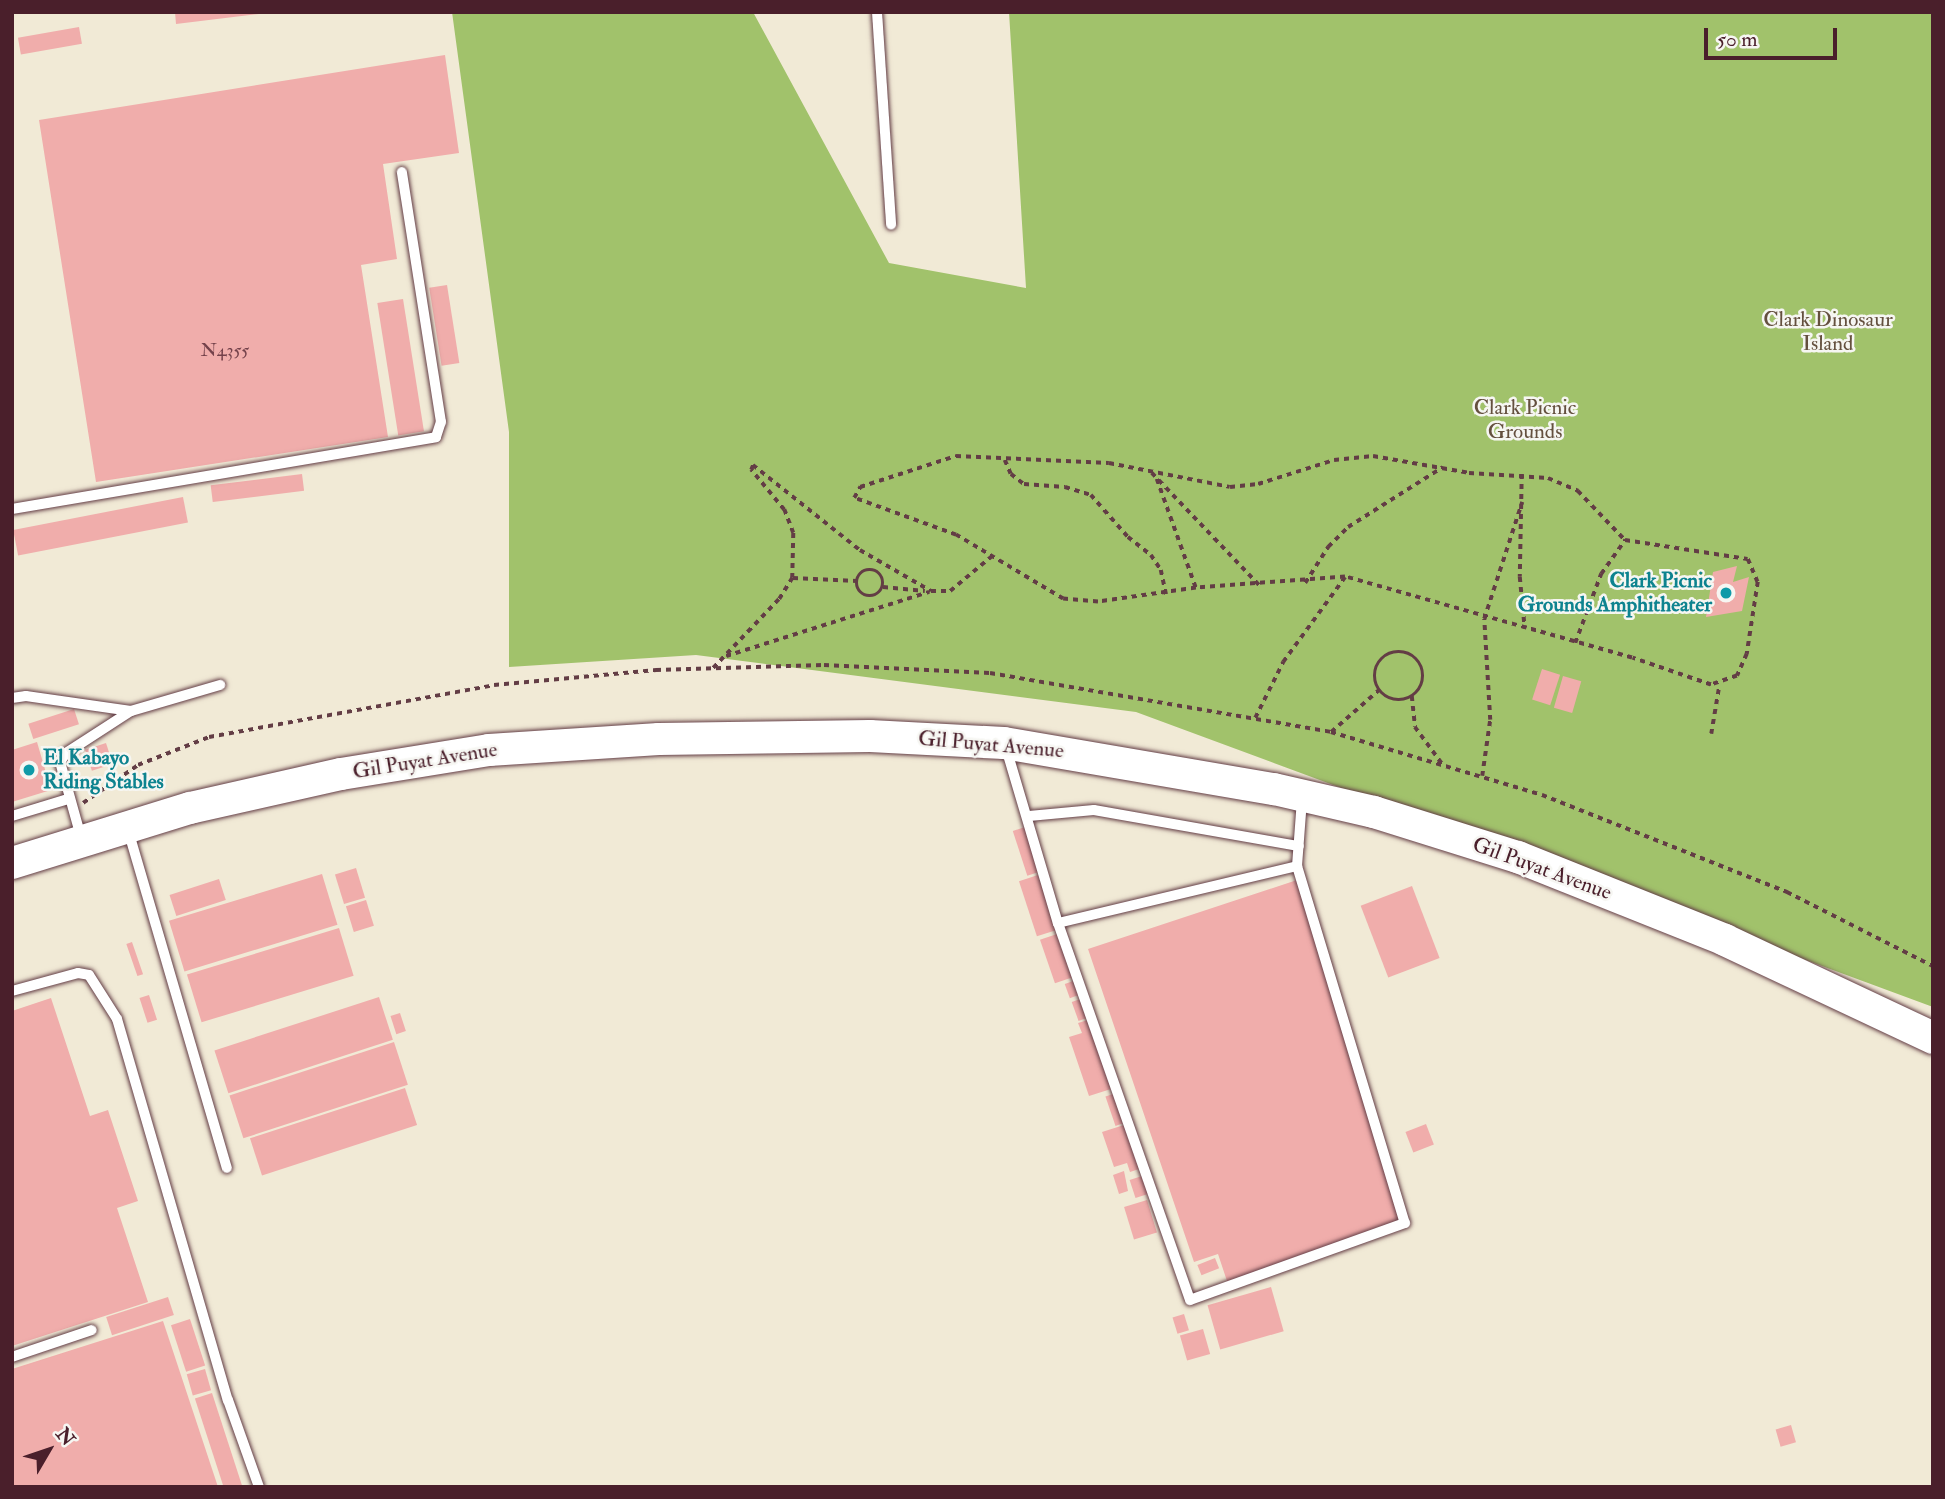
<!DOCTYPE html>
<style>
body{margin:0}
#map{position:relative;width:1945px;height:1499px;overflow:hidden;background:#f1ead6;font-family:"IM FELL Double Pica",serif}
div>[style]{position:absolute}
[style*='--x']{left:calc(var(--x)*1px);top:calc(var(--y)*1px);width:calc(var(--w)*1px);rotate:calc(var(--a)*1deg)}
.green>*{inset:0;background:#a1c26b}
.building>*{inset:0;background:#f0adab;transform-origin:0 0}
.path>*{height:3.5px;margin-top:-1.75px;transform-origin:0;background:repeating-linear-gradient(90deg,#633d45 0 5px,transparent 0 10px)}
.path>.ring{margin:-1.75px;padding:0;box-sizing:content-box;background:none;border:3.5px solid #633d45;border-radius:50%}
.roads{filter:drop-shadow(0 0 2px #633d45) drop-shadow(0 0 2px #633d45)}
.lane>*{height:10px;margin:-5px;padding:0 5px;transform-origin:5px;border-radius:5px;background:#fff}
.primary>*{height:32px;margin:-16px;padding:0 16px;transform-origin:16px;border-radius:16px;background:#fff}
.dots>*{width:19px;height:19px;translate:-50% -50%;box-sizing:border-box;border:4px solid #f6f6f2;border-radius:50%}
span{translate:-50% -50%;white-space:nowrap;text-align:center;line-height:1.15;-webkit-text-stroke:5px #f6f6f2;paint-order:stroke}
.number-label{font-size:18px;color:#74424b}
.number-label span{-webkit-text-stroke-width:0}
.park-label{font-size:21px;color:#64503e}
.culture-label{font-size:21px;color:#0d838f;font-weight:700}
.right{translate:-100% -50%;text-align:right}
.left{translate:0 -50%;text-align:left}
.street-label{font-size:21px;color:#4a1f2b}
.frame{position:absolute;inset:0;border:14px solid #4a1f2b;pointer-events:none}
.north{position:absolute;left:14px;top:1415px;width:70px;height:70px;-webkit-text-stroke:5px #f6f6f2;paint-order:stroke;rotate:51deg;font-size:19px;font-weight:700;line-height:28px;text-align:center;color:#4a1f2b}
.north::after{content:'';display:block;margin:auto;width:24px;height:32px;background:#4a1f2b;clip-path:polygon(50% 0,100% 100%,50% 72%,0 100%)}
.scale{position:absolute;left:1704px;top:28px;width:133px;height:32px;box-sizing:border-box;border:4px solid #4a1f2b;border-top:0;padding-left:9px;font-size:21px;line-height:24px;white-space:nowrap;color:#4a1f2b;-webkit-text-stroke:5px #f6f6f2;paint-order:stroke}
</style>
<div id="map">
<div class="green">
<div style="clip-path:polygon(452px 12px,753px 12px,889px 263px,1026px 288px,1009px 12px,1933px 12px,1933px 1007px,1136px 712px,696px 655px,509px 667px,509px 432px)"></div>
</div>
<div class="building">
<div style="clip-path:polygon(175px 12px,259px 12px,259px 14px,176px 24px)"></div>
<div style="left:79px;top:27px;width:17px;height:62px;rotate:80deg"></div>
<div style="clip-path:polygon(445px 55px,459px 153px,383px 164px,397px 259px,361px 265px,388px 437px,96px 482px,39px 120px)"></div>
<div style="left:447px;top:285px;width:79px;height:18px;rotate:81deg"></div>
<div style="left:403px;top:299px;width:134px;height:26px;rotate:81deg"></div>
<div style="left:302px;top:474px;width:17px;height:92px;rotate:83deg"></div>
<div style="left:183px;top:497px;width:26px;height:173px;rotate:79deg"></div>
<div style="clip-path:polygon(1737px 566px,1733px 582px,1749px 577px,1742px 611px,1706px 617px,1713px 572px)"></div>
<div style="left:1542px;top:669px;width:19px;height:32px;rotate:18deg"></div>
<div style="left:1563px;top:676px;width:19px;height:33px;rotate:16deg"></div>
<div style="left:74px;top:709px;width:16px;height:48px;rotate:72deg"></div>
<div style="clip-path:polygon(37px 742px,51px 790px,12px 802px,12px 750px)"></div>
<div style="left:106px;top:743px;width:22px;height:22px;rotate:72deg"></div>
<div style="left:1028px;top:826px;width:47px;height:16px;rotate:72deg"></div>
<div style="left:356px;top:868px;width:31px;height:22px;rotate:73deg"></div>
<div style="left:322px;top:874px;width:53px;height:160px;rotate:73deg"></div>
<div style="left:1038px;top:875px;width:58px;height:20px;rotate:72deg"></div>
<div style="left:219px;top:879px;width:22px;height:52px;rotate:72deg"></div>
<div style="clip-path:polygon(1297px 880px,1401px 1223px,1229px 1287px,1218px 1254px,1194px 1262px,1088px 949px)"></div>
<div style="left:1412px;top:886px;width:77px;height:55px;rotate:69deg"></div>
<div style="left:366px;top:900px;width:27px;height:21px;rotate:73deg"></div>
<div style="left:339px;top:928px;width:50px;height:159px;rotate:73deg"></div>
<div style="left:1057px;top:934px;width:46px;height:18px;rotate:71deg"></div>
<div style="left:132px;top:942px;width:34px;height:6px;rotate:71deg"></div>
<div style="left:1076px;top:980px;width:15px;height:12px;rotate:70deg"></div>
<div style="left:149px;top:995px;width:26px;height:10px;rotate:72deg"></div>
<div style="left:379px;top:997px;width:45px;height:173px;rotate:72deg"></div>
<div style="clip-path:polygon(51px 998px,90px 1116px,108px 1110px,138px 1201px,117px 1208px,148px 1302px,12px 1346px,12px 1011px)"></div>
<div style="left:1083px;top:998px;width:20px;height:12px;rotate:70deg"></div>
<div style="left:400px;top:1013px;width:19px;height:10px;rotate:72deg"></div>
<div style="clip-path:polygon(1088px 1020px,1111px 1089px,1089px 1096px,1069px 1037px,1082px 1033px,1078px 1023px)"></div>
<div style="left:394px;top:1042px;width:45px;height:173px;rotate:72deg"></div>
<div style="left:405px;top:1088px;width:39px;height:163px;rotate:72deg"></div>
<div style="left:1113px;top:1094px;width:31px;height:8px;rotate:71deg"></div>
<div style="left:1426px;top:1124px;width:22px;height:22px;rotate:69deg"></div>
<div style="clip-path:polygon(1124px 1125px,1139px 1169px,1130px 1172px,1127px 1163px,1114px 1167px,1102px 1132px)"></div>
<div style="clip-path:polygon(1124px 1171px,1128px 1191px,1119px 1194px,1113px 1175px)"></div>
<div style="left:1142px;top:1176px;width:19px;height:13px;rotate:72deg"></div>
<div style="left:1147px;top:1200px;width:34px;height:24px;rotate:73deg"></div>
<div style="left:1215px;top:1258px;width:11px;height:19px;rotate:68deg"></div>
<div style="left:1271px;top:1287px;width:46px;height:66px;rotate:74deg"></div>
<div style="left:168px;top:1297px;width:19px;height:65px;rotate:72deg"></div>
<div style="left:1184px;top:1314px;width:17px;height:12px;rotate:73deg"></div>
<div style="left:190px;top:1319px;width:49px;height:20px;rotate:72deg"></div>
<div style="clip-path:polygon(163px 1321px,218px 1487px,12px 1487px,12px 1369px)"></div>
<div style="left:1203px;top:1329px;width:26px;height:24px;rotate:74deg"></div>
<div style="left:205px;top:1369px;width:22px;height:19px;rotate:74deg"></div>
<div style="left:212px;top:1393px;width:99px;height:18px;rotate:72deg"></div>
<div style="left:1791px;top:1425px;width:18px;height:16px;rotate:74deg"></div>
</div>
<div class="path">
<div style="--x:956;--y:456;--w:153;--a:2.6"></div>
<div style="--x:1109;--y:463;--w:123;--a:11.2"></div>
<div style="--x:1230;--y:487;--w:28;--a:-6"></div>
<div style="--x:1258;--y:484;--w:80;--a:-17.5"></div>
<div style="--x:1334;--y:460;--w:39;--a:-6"></div>
<div style="--x:1373;--y:456;--w:97;--a:10"></div>
<div style="--x:1469;--y:473;--w:79;--a:3.6"></div>
<div style="--x:1548;--y:478;--w:33;--a:23"></div>
<div style="--x:1578;--y:491;--w:68;--a:46.2"></div>
<div style="--x:1625;--y:540;--w:124;--a:8.8"></div>
<div style="--x:1748;--y:559;--w:25;--a:67"></div>
<div style="--x:1758;--y:582;--w:73;--a:98.7"></div>
<div style="--x:1747;--y:654;--w:24;--a:114"></div>
<div style="--x:1737;--y:676;--w:28;--a:161"></div>
<div style="--x:1711;--y:685;--w:83;--a:-161.1"></div>
<div style="--x:1632;--y:658;--w:298;--a:-164.2"></div>
<div style="--x:1345;--y:577;--w:149;--a:175.8"></div>
<div style="--x:1196;--y:588;--w:99;--a:171.9"></div>
<div style="--x:1098;--y:602;--w:35;--a:-175"></div>
<div style="--x:1063;--y:599;--w:125;--a:-149.1"></div>
<div style="--x:956;--y:535;--w:109;--a:-160.1"></div>
<div style="--x:854;--y:498;--w:13;--a:-61"></div>
<div style="--x:860;--y:487;--w:101;--a:-17.9"></div>
<div style="--x:1005;--y:460;--w:15;--a:67"></div>
<div style="--x:1011;--y:474;--w:16;--a:38"></div>
<div style="--x:1024;--y:484;--w:41;--a:4.2"></div>
<div style="--x:1065;--y:487;--w:27;--a:17"></div>
<div style="--x:1091;--y:495;--w:56;--a:48.6"></div>
<div style="--x:1128;--y:537;--w:29;--a:38"></div>
<div style="--x:1151;--y:555;--w:18;--a:56"></div>
<div style="--x:1161;--y:570;--w:25;--a:78"></div>
<div style="--x:1152;--y:473;--w:155;--a:46.3"></div>
<div style="--x:1522;--y:474;--w:103;--a:91.1"></div>
<div style="--x:1520;--y:577;--w:52;--a:84.5"></div>
<div style="--x:1157;--y:479;--w:116;--a:70.3"></div>
<div class="ring" style="left:857px;top:570px;width:22.5px;height:22.5px"></div>
<div style="--x:793;--y:578;--w:64;--a:2.7"></div>
<div style="--x:1305;--y:583;--w:43;--a:-57.4"></div>
<div style="--x:1328;--y:547;--w:28;--a:-45"></div>
<div style="--x:1348;--y:527;--w:112;--a:-32.3"></div>
<div style="--x:883;--y:587;--w:42;--a:5.4"></div>
<div style="--x:1575;--y:643;--w:74;--a:-69.4"></div>
<div style="--x:1601;--y:574;--w:42;--a:-54.8"></div>
<div class="ring" style="left:1375px;top:652px;width:44.5px;height:44.5px"></div>
<div style="--x:726;--y:656;--w:213;--a:-17.5"></div>
<div style="--x:713;--y:668;--w:95;--a:-46.3"></div>
<div style="--x:779;--y:599;--w:25;--a:-58"></div>
<div style="--x:792;--y:578;--w:45;--a:-88.7"></div>
<div style="--x:793;--y:533;--w:25;--a:-111"></div>
<div style="--x:784;--y:510;--w:52;--a:-129.5"></div>
<div style="--x:751;--y:470;--w:5;--a:-68"></div>
<div style="--x:753;--y:465;--w:137;--a:38.5"></div>
<div style="--x:860;--y:550;--w:82;--a:30"></div>
<div style="--x:931;--y:591;--w:19;--a:0"></div>
<div style="--x:950;--y:591;--w:55;--a:-39.8"></div>
<div style="--x:1412;--y:696;--w:31;--a:84"></div>
<div style="--x:1415;--y:727;--w:47;--a:53.6"></div>
<div style="--x:1255;--y:718;--w:63;--a:-63.4"></div>
<div style="--x:1283;--y:662;--w:105;--a:-53.9"></div>
<div style="--x:1331;--y:732;--w:64;--a:-41.2"></div>
<div style="--x:1711;--y:734;--w:49;--a:-80.5"></div>
<div style="--x:1482;--y:776;--w:57;--a:-81.9"></div>
<div style="--x:1490;--y:720;--w:101;--a:-93.4"></div>
<div style="--x:1484;--y:619;--w:123;--a:-72"></div>
<div style="--x:83;--y:803;--w:67;--a:-34.6"></div>
<div style="--x:138;--y:765;--w:76;--a:-21.5"></div>
<div style="--x:209;--y:737;--w:290;--a:-10.3"></div>
<div style="--x:494;--y:685;--w:163;--a:-5.3"></div>
<div style="--x:656;--y:670;--w:168;--a:-1.7"></div>
<div style="--x:824;--y:665;--w:166;--a:2.8"></div>
<div style="--x:990;--y:673;--w:346;--a:9.8"></div>
<div style="--x:1331;--y:732;--w:220;--a:16.6"></div>
<div style="--x:1542;--y:795;--w:264;--a:21.6"></div>
<div style="--x:1787;--y:892;--w:164;--a:26.9"></div>
</div>
<div class="roads">
<div class="lane">
<div style="--x:877;--y:12;--w:213;--a:86.2"></div>
<div style="--x:12;--y:509;--w:430;--a:-9.6"></div>
<div style="--x:436;--y:437;--w:16;--a:-72"></div>
<div style="--x:441;--y:422;--w:253;--a:-98.9"></div>
<div style="--x:12;--y:698;--w:14;--a:-8"></div>
<div style="--x:26;--y:696;--w:106;--a:8.1"></div>
<div style="--x:1006;--y:748;--w:183;--a:73.5"></div>
<div style="--x:1058;--y:923;--w:246;--a:-13.4"></div>
<div style="--x:1297;--y:866;--w:373;--a:73.2"></div>
<div style="--x:1405;--y:1223;--w:228;--a:160.3"></div>
<div style="--x:1190;--y:1300;--w:399;--a:-109.3"></div>
<div style="--x:12;--y:816;--w:59;--a:-16.9"></div>
<div style="--x:1029;--y:816;--w:65;--a:-5.3"></div>
<div style="--x:1094;--y:810;--w:208;--a:10"></div>
<div style="--x:128;--y:830;--w:352;--a:73.7"></div>
<div style="--x:81;--y:837;--w:78;--a:-105.6"></div>
<div style="--x:60;--y:762;--w:11;--a:-56"></div>
<div style="--x:66;--y:753;--w:77;--a:-32.9"></div>
<div style="--x:131;--y:711;--w:93;--a:-16.3"></div>
<div style="--x:1297;--y:866;--w:66;--a:-85.7"></div>
<div style="--x:12;--y:991;--w:68;--a:-15.3"></div>
<div style="--x:78;--y:973;--w:11;--a:10"></div>
<div style="--x:89;--y:975;--w:52;--a:57.5"></div>
<div style="--x:117;--y:1019;--w:397;--a:73.8"></div>
<div style="--x:228;--y:1400;--w:92;--a:70.4"></div>
<div style="--x:12;--y:1357;--w:84;--a:-18.6"></div>
</div>
<div class="primary">
<div style="--x:12;--y:863;--w:186;--a:-17.2"></div>
<div style="--x:190;--y:808;--w:155;--a:-12.7"></div>
<div style="--x:341;--y:774;--w:150;--a:-9.2"></div>
<div style="--x:489;--y:750;--w:170;--a:-3.7"></div>
<div style="--x:659;--y:739;--w:211;--a:-0.8"></div>
<div style="--x:870;--y:736;--w:134;--a:3"></div>
<div style="--x:1004;--y:743;--w:274;--a:9.7"></div>
<div style="--x:1274;--y:789;--w:103;--a:13"></div>
<div style="--x:1374;--y:812;--w:151;--a:17.4"></div>
<div style="--x:1518;--y:857;--w:223;--a:21.8"></div>
<div style="--x:1725;--y:940;--w:230;--a:25.2"></div>
</div>
</div>
<div class="dots">
<div style="left:1726px;top:593px;background:#0f9aa8"></div>
<div style="left:29px;top:770px;background:#0f9aa8"></div>
</div>
<div class="number-label">
<span style="left:225px;top:351px">N4355</span>
</div>
<div class="park-label">
<span style="left:1828px;top:332px">Clark Dinosaur<br>Island</span>
<span style="left:1525px;top:420px">Clark Picnic<br>Grounds</span>
</div>
<div class="culture-label">
<span class="right" style="left:1712px;top:593px">Clark Picnic<br>Grounds Amphitheater</span>
<span class="left" style="left:43px;top:770px">El Kabayo<br>Riding Stables</span>
</div>
<div class="street-label">
<span style="left:991px;top:745px;rotate:5deg">Gil Puyat Avenue</span>
<span style="left:425px;top:761px;rotate:-9deg">Gil Puyat Avenue</span>
<span style="left:1542px;top:869px;rotate:20deg">Gil Puyat Avenue</span>
</div>
<div class="frame"></div>
<div class="north">N</div>
<div class="scale">50 m</div>
</div>
